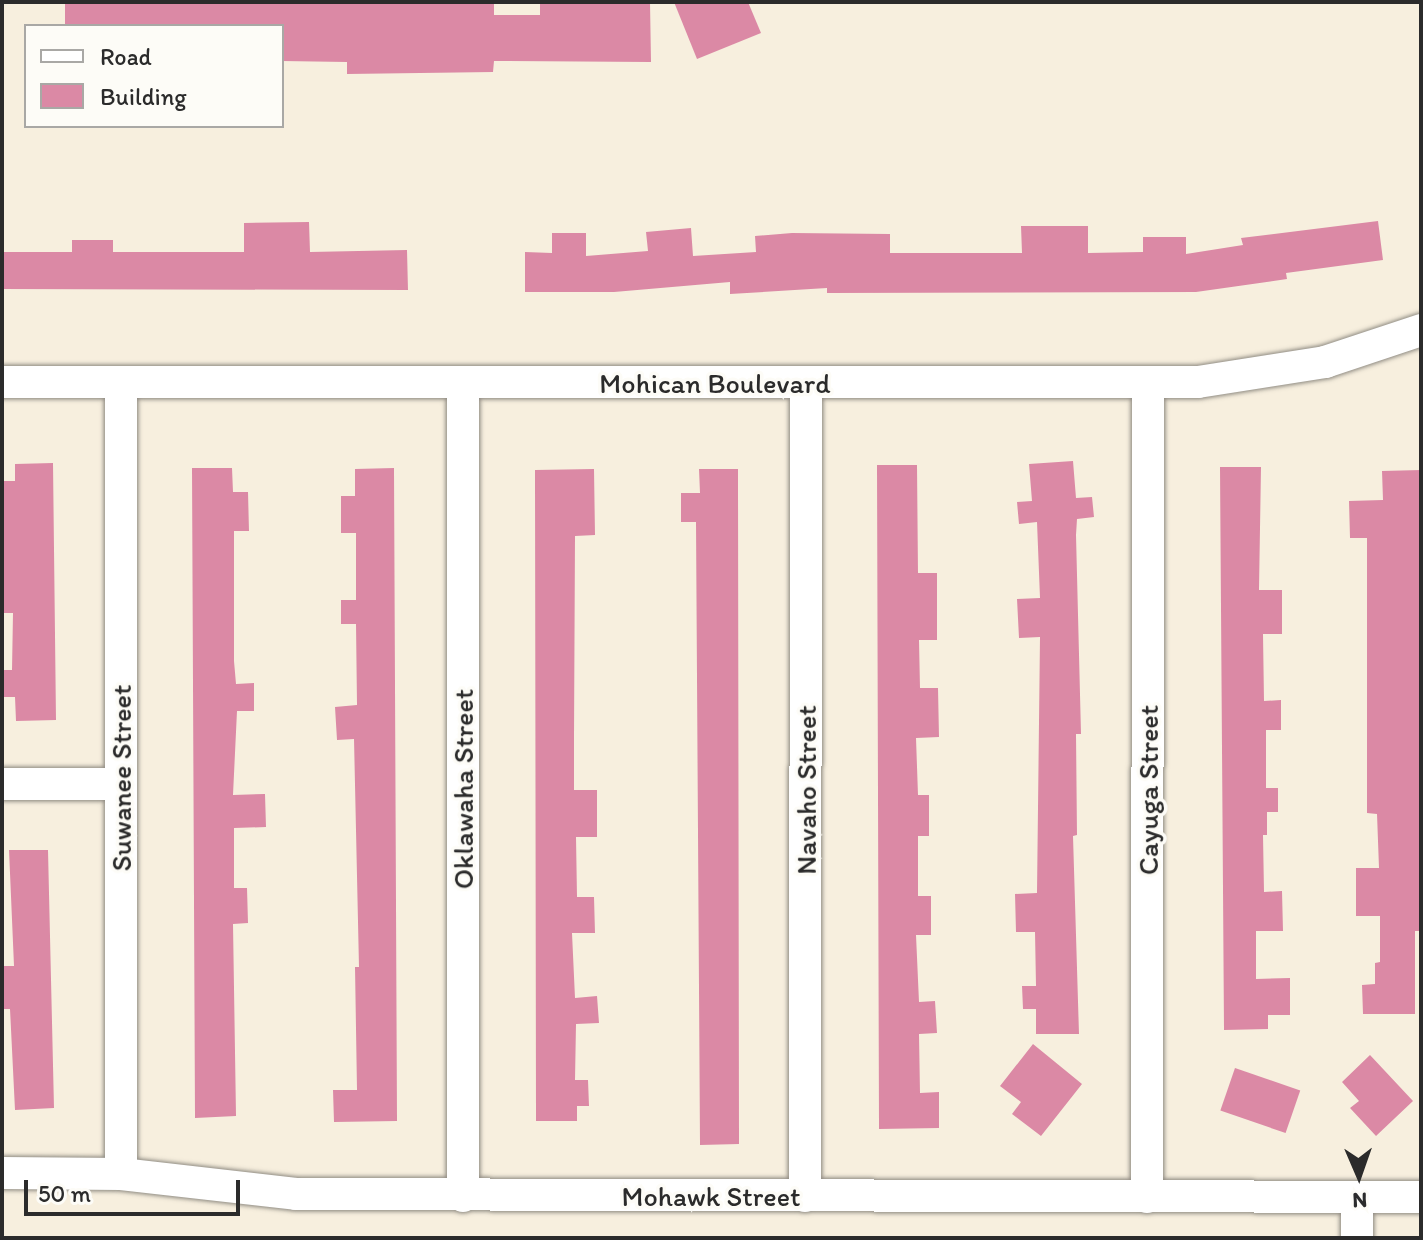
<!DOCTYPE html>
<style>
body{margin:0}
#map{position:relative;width:1423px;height:1240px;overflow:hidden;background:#f7efde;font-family:Itim,sans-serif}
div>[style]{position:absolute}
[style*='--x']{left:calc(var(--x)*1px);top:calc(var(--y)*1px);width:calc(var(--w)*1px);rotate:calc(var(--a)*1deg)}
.building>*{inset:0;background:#db89a5;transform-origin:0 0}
.roads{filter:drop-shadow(0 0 2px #918d84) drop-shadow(0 0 2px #918d84)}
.street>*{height:32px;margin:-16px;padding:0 16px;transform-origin:16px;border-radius:16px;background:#fff}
span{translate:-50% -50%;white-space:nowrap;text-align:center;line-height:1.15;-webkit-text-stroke:7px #fdfcf7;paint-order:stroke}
.street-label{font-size:28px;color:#2b2b2b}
.frame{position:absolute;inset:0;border:4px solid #2b2b2b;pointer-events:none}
.legend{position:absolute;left:24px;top:24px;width:260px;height:104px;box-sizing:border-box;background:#fdfcf7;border:2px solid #a9a8a5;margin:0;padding:10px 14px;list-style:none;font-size:24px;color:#2b2b2b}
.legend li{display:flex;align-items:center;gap:16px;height:40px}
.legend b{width:40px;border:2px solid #a9a8a5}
.north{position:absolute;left:1319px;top:1136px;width:80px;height:80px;-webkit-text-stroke:6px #fdfcf7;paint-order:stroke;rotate:178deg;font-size:22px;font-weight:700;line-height:32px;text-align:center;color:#2b2b2b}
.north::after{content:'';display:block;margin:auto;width:28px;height:36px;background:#2b2b2b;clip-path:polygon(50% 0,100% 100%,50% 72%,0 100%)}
.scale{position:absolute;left:24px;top:1180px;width:216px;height:36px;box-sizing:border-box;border:4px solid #2b2b2b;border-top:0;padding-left:10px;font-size:24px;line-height:28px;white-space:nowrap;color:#2b2b2b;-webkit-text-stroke:6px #fdfcf7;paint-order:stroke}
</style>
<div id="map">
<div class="building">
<div style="clip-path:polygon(65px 2px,494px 2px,494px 15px,540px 15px,540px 2px,650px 2px,651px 62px,494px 61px,493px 72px,347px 74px,347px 62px,282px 61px,282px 26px,65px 26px)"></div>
<div style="clip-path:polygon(674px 2px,748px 2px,761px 33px,697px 59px)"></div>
<div style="clip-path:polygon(1378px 221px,1383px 260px,1286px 273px,1287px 279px,1196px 292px,827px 293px,827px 288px,730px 294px,730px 282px,614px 292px,525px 292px,525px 252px,552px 253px,552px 233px,586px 233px,586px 256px,648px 251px,646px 232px,691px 228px,693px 256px,756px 252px,755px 236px,792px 233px,890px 234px,890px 253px,1022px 253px,1021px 226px,1088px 226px,1088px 253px,1143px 252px,1143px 237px,1186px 237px,1186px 254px,1243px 245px,1241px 238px)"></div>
<div style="clip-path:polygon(309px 222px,310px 252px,407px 250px,408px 290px,2px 289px,2px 252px,72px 252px,72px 240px,113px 240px,113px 252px,244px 252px,244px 223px)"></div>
<div style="clip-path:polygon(1073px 461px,1076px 498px,1092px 497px,1094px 517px,1077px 519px,1076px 535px,1081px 734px,1076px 734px,1077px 835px,1073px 836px,1079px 1034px,1036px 1034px,1036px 1009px,1023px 1009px,1022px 986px,1036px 986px,1035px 932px,1016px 932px,1015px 894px,1037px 893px,1040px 637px,1019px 638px,1017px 599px,1040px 598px,1037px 522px,1019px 524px,1017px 502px,1032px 501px,1029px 464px)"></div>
<div style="clip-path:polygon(53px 463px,56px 720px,16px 721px,15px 697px,2px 697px,2px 670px,12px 670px,13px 613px,2px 613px,2px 481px,15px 481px,15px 464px)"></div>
<div style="clip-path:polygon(877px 465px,917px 465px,918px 573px,937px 573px,937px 640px,919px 640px,920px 688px,938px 688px,939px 737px,916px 738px,918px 795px,929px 795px,929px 836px,918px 836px,918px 896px,931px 896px,931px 935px,916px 935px,919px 1002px,935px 1001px,937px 1033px,919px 1034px,920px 1093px,939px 1092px,939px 1128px,879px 1129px)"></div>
<div style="clip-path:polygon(1220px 467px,1261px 467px,1259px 590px,1282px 590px,1282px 634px,1263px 634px,1264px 701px,1281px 700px,1281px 730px,1266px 730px,1266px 788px,1278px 788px,1278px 812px,1267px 812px,1267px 835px,1263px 835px,1264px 892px,1282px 891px,1283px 931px,1256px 931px,1256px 979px,1290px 978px,1290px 1015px,1268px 1015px,1268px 1029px,1224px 1030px)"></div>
<div style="clip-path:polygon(192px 468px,232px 468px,233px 492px,248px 492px,249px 531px,234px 531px,234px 661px,236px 684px,254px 683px,254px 711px,237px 711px,233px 795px,265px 794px,266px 827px,234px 828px,234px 888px,247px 888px,248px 923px,233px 924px,236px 1116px,195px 1118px)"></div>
<div style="clip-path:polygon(394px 468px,397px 1121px,334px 1122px,333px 1090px,357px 1090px,355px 967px,359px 967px,354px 739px,337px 740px,335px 707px,357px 705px,356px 624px,341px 624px,341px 600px,356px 600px,356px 533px,341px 533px,341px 496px,355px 496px,355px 469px)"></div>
<div style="clip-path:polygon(594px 469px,595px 535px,575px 536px,574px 738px,574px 790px,597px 790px,597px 837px,576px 837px,577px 897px,594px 897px,595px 933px,572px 933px,575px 998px,597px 996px,599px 1023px,576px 1024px,575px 1080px,588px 1080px,589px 1106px,577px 1106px,577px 1121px,536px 1121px,535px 470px)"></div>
<div style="clip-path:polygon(699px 469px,738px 469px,739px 1144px,700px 1145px,696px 522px,681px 522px,681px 493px,700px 493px)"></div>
<div style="clip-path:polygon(1421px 470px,1421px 931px,1415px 931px,1415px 1014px,1363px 1014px,1362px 985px,1375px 984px,1375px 963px,1380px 962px,1380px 916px,1356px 916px,1356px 868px,1379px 868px,1377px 814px,1367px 813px,1367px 538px,1350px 538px,1349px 501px,1383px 500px,1382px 471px)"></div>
<div style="clip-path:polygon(9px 850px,48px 850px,54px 1108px,15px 1110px,10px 1009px,2px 1009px,2px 966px,14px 966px)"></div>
<div style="clip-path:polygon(1033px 1044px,1082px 1084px,1041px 1136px,1012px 1114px,1021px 1102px,1000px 1086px)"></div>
<div style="clip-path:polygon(1370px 1055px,1413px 1101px,1376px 1136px,1350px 1108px,1359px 1101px,1342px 1082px)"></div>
<div style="left:1235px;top:1068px;width:69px;height:45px;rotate:19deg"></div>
</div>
<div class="roads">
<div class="street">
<div style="--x:2;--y:382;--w:1196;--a:0"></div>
<div style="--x:1198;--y:382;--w:129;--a:-8.9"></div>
<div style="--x:1325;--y:362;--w:101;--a:-18.4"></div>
<div style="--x:463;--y:382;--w:814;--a:90"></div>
<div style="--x:2;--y:784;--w:119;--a:0"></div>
<div style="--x:2;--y:1173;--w:119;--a:0.5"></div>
<div style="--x:121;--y:1174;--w:176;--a:6.5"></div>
<div style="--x:296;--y:1194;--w:1125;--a:0.15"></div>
<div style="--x:121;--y:1174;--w:792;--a:-90"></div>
<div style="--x:805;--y:1196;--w:813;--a:-89.93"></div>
<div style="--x:1147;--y:1197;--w:814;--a:-89.93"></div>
<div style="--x:1357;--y:1238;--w:41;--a:-90"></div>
</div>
</div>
<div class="street-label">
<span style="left:715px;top:383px">Mohican Boulevard</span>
<span style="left:121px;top:778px;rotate:-90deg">Suwanee Street</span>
<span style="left:463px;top:789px;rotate:-90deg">Oklawaha Street</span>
<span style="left:806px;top:790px;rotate:-90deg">Navaho Street</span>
<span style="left:1148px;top:790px;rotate:-90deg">Cayuga Street</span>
<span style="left:711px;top:1196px">Mohawk Street</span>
</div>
<div class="frame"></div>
<ul class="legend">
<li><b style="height:10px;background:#fff"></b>Road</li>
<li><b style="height:22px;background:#db89a5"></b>Building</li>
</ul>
<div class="north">N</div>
<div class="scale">50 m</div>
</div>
